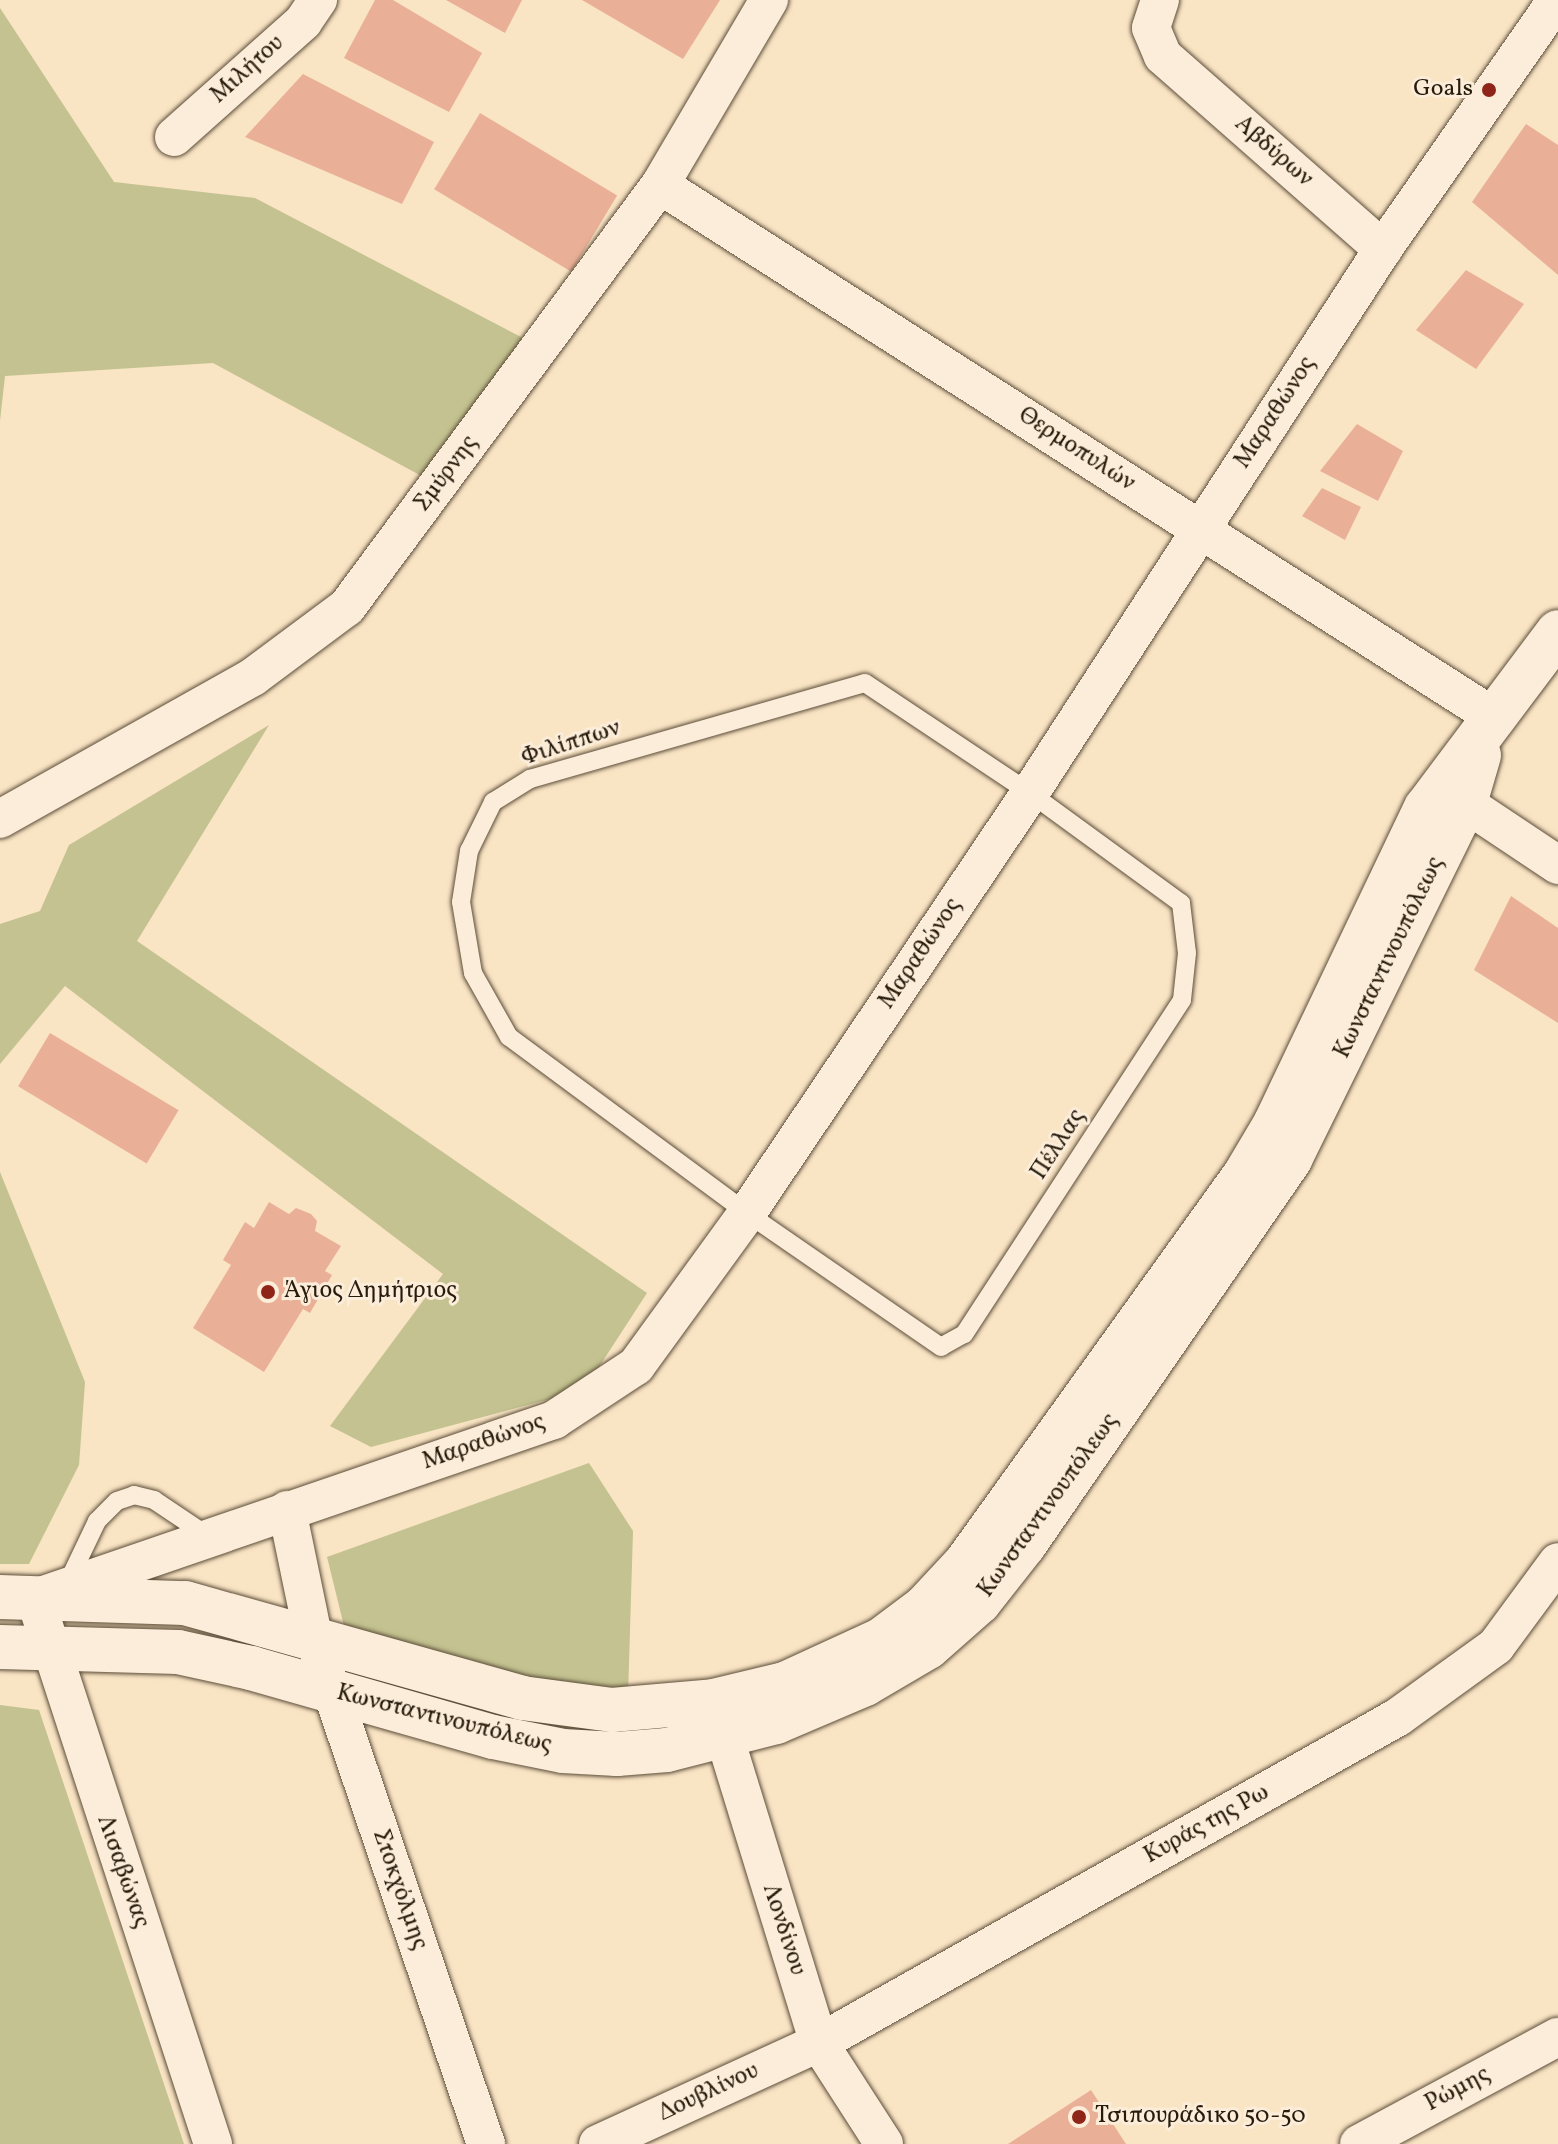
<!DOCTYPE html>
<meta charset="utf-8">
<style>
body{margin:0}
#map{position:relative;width:1558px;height:2144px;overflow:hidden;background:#f9e4c4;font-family:Vollkorn,serif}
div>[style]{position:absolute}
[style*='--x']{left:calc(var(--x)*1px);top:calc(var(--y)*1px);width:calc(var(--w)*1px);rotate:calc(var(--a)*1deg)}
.green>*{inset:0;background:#c3c290}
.building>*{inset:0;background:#eab097;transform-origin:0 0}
.roads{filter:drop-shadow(0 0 2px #5c4d39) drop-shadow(0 0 2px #5c4d39)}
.lane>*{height:18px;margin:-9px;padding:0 9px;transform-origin:9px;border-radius:9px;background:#fbedd9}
.street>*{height:38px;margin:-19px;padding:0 19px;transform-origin:19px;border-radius:19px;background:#fbedd9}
.secondary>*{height:44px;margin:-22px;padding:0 22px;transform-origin:22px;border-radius:22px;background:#fbedd9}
.dots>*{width:22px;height:22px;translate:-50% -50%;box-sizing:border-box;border:4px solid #fbedd9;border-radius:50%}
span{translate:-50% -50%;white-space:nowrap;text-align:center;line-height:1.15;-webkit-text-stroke:6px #fbedd9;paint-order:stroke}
.street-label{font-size:24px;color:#271b0b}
.poi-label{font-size:24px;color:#271b0b}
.right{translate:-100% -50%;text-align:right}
.left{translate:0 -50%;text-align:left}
</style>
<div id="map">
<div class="green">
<div style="clip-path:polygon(0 8px,114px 182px,255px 198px,540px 347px,451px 492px,213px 363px,5px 376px,0 421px)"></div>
<div style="clip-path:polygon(269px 725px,137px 941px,647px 1293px,584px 1390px,371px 1447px,330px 1426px,443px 1274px,65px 986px,0 1064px,0 924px,40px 911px,69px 845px)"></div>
<div style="clip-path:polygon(0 1172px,85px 1382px,79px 1465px,29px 1564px,0 1564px)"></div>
<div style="clip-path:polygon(589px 1463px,633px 1531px,628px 1696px,434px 1669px,346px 1634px,327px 1557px)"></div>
<div style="clip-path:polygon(0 1705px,39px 1710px,184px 2144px,0 2144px)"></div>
</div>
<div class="building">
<div style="clip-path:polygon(375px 0,393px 0,482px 53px,449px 112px,344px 58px)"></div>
<div style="clip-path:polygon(446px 0,522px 0,505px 33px)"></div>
<div style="clip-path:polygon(582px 0,720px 0,683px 59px)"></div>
<div style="clip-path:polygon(303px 74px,434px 142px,402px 204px,245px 137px)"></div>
<div style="left:480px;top:113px;width:160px;height:89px;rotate:31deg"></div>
<div style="clip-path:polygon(1526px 124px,1558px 145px,1558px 275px,1472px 202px)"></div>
<div style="clip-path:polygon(1466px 270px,1524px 304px,1476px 369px,1416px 330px)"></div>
<div style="clip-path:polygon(1357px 424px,1403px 451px,1378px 501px,1320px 471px)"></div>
<div style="clip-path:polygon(1322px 488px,1361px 507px,1345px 540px,1302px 516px)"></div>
<div style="clip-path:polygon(1511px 896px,1558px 928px,1558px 1023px,1474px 970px)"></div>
<div style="left:50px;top:1033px;width:150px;height:62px;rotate:31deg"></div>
<div style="clip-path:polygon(269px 1202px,289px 1214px,296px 1208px,311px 1214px,317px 1221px,315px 1231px,341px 1246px,325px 1271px,332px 1275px,310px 1313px,303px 1309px,264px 1372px,193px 1328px,231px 1265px,223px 1260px,245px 1222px,254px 1228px)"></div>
<div style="clip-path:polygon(1091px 2090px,1126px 2144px,1008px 2144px)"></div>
</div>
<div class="roads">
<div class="lane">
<div style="--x:865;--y:683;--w:198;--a:33.7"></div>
<div style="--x:1030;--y:793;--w:187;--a:36.1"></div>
<div style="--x:1181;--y:903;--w:50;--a:83.2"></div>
<div style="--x:1187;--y:953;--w:47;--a:96.1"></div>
<div style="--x:1182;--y:1000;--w:399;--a:123.1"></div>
<div style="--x:964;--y:1334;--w:26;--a:151"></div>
<div style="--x:941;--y:1347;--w:236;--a:-145.4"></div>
<div style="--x:747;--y:1213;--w:296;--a:-143.5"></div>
<div style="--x:509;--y:1037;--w:73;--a:-119.4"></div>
<div style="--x:473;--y:973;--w:72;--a:-99.6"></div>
<div style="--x:461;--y:902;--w:52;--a:-81.1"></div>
<div style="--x:469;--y:851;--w:55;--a:-63.9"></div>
<div style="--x:493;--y:802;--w:44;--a:-31.9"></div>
<div style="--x:530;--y:779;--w:348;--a:-16"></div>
<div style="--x:66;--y:1586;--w:72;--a:-64.5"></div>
<div style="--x:97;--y:1521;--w:28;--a:-45"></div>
<div style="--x:117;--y:1501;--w:18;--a:-19"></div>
<div style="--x:134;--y:1495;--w:21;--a:14"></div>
<div style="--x:154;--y:1500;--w:66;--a:33.9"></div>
</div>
<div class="street">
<div style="--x:1160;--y:0;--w:29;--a:108"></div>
<div style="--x:1151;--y:28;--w:30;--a:67"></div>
<div style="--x:1163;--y:56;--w:293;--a:41.3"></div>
<div style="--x:174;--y:137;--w:173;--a:-41.7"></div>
<div style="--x:303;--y:22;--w:27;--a:-56"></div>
<div style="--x:660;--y:185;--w:986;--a:32.53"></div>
<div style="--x:1465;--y:803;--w:112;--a:33.7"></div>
<div style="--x:0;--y:819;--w:290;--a:-29.3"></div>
<div style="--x:253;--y:677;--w:117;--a:-36.7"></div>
<div style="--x:347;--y:607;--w:525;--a:-53.44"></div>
<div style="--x:660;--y:185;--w:215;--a:-59.5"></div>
<div style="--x:287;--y:1510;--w:129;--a:78.3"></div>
<div style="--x:313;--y:1636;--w:537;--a:71.19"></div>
<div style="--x:716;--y:1709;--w:350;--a:72.9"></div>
<div style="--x:819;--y:2043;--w:120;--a:57.2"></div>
<div style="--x:213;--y:2144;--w:574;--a:-108.06"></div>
<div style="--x:35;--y:1598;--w:549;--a:-18.93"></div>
<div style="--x:554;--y:1420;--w:98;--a:-33.4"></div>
<div style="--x:636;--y:1366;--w:189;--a:-54"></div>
<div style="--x:747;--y:1213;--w:506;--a:-56.03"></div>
<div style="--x:1030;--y:793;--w:648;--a:-57.02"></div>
<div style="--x:1383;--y:249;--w:304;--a:-55.1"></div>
<div style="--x:598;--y:2144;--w:243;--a:-24.6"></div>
<div style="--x:819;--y:2043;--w:664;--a:-29.38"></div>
<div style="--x:1398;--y:1717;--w:121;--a:-35.9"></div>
<div style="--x:1496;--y:1646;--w:104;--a:-53.6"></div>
<div style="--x:1359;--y:2144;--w:226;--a:-28.3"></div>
</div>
<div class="secondary">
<div style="--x:0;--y:1597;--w:185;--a:1.9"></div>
<div style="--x:185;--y:1603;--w:350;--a:15.7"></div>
<div style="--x:522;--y:1698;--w:91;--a:7.6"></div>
<div style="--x:612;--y:1710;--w:102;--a:-5"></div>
<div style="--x:714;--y:1701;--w:73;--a:-13.5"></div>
<div style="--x:785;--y:1684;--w:106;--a:-24.6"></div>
<div style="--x:881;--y:1640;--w:55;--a:-36.9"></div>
<div style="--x:925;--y:1607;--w:60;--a:-47"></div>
<div style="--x:966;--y:1563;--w:474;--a:-54.3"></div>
<div style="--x:1243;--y:1178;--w:63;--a:-59.3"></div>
<div style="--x:1275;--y:1124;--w:350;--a:-64.5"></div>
<div style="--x:1426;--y:808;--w:220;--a:-53.1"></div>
<div style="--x:0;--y:1647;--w:178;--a:1.6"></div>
<div style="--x:178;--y:1652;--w:75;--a:12.4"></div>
<div style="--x:251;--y:1668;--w:252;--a:15.9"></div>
<div style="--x:493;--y:1737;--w:71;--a:11.3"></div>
<div style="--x:563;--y:1751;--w:54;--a:3.2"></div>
<div style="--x:617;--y:1754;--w:50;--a:-4.6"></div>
<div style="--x:667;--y:1750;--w:113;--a:-14.4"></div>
<div style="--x:776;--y:1722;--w:97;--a:-23.1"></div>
<div style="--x:865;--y:1684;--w:73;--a:-30.4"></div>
<div style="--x:928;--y:1647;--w:68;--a:-41.4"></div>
<div style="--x:979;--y:1602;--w:73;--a:-51.7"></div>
<div style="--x:1024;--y:1545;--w:469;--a:-55.4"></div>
<div style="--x:1290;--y:1159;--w:397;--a:-63.8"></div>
<div style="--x:1465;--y:803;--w:50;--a:-73.7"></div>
</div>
</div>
<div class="dots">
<div style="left:1489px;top:90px;background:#8f2418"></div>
<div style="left:268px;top:1292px;background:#8f2418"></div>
<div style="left:1079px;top:2117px;background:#8f2418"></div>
</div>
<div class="street-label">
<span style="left:248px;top:70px;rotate:-42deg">Μιλήτου</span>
<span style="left:1273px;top:152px;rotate:41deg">Αβδύρων</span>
<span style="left:1276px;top:413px;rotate:-57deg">Μαραθώνος</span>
<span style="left:1076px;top:450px;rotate:33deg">Θερμοπυλών</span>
<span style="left:447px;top:474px;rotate:-53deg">Σμύρνης</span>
<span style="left:571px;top:744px;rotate:-18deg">Φιλίππων</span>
<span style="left:921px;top:954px;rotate:-56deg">Μαραθώνος</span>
<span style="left:1390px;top:958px;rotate:-64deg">Κωνσταντινουπόλεως</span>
<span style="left:1059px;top:1145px;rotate:-57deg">Πέλλας</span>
<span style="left:484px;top:1443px;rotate:-19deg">Μαραθώνος</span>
<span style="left:1049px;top:1506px;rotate:-54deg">Κωνσταντινουπόλεως</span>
<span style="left:444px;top:1720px;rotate:14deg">Κωνσταντινουπόλεως</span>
<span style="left:1207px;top:1825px;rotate:-29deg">Κυράς της Ρω</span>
<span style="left:122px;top:1872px;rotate:71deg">Λισαβώνας</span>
<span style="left:399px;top:1890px;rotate:71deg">Στοκχόλμης</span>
<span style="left:783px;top:1930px;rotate:72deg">Λονδίνου</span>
<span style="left:1458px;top:2090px;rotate:-28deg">Ρώμης</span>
<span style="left:709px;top:2093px;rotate:-25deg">Δουβλίνου</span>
</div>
<div class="poi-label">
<span class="right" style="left:1473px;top:90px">Goals</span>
<span class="left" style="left:284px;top:1292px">Άγιος Δημήτριος</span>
<span class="left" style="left:1095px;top:2117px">Τσιπουράδικο 50-50</span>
</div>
</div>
